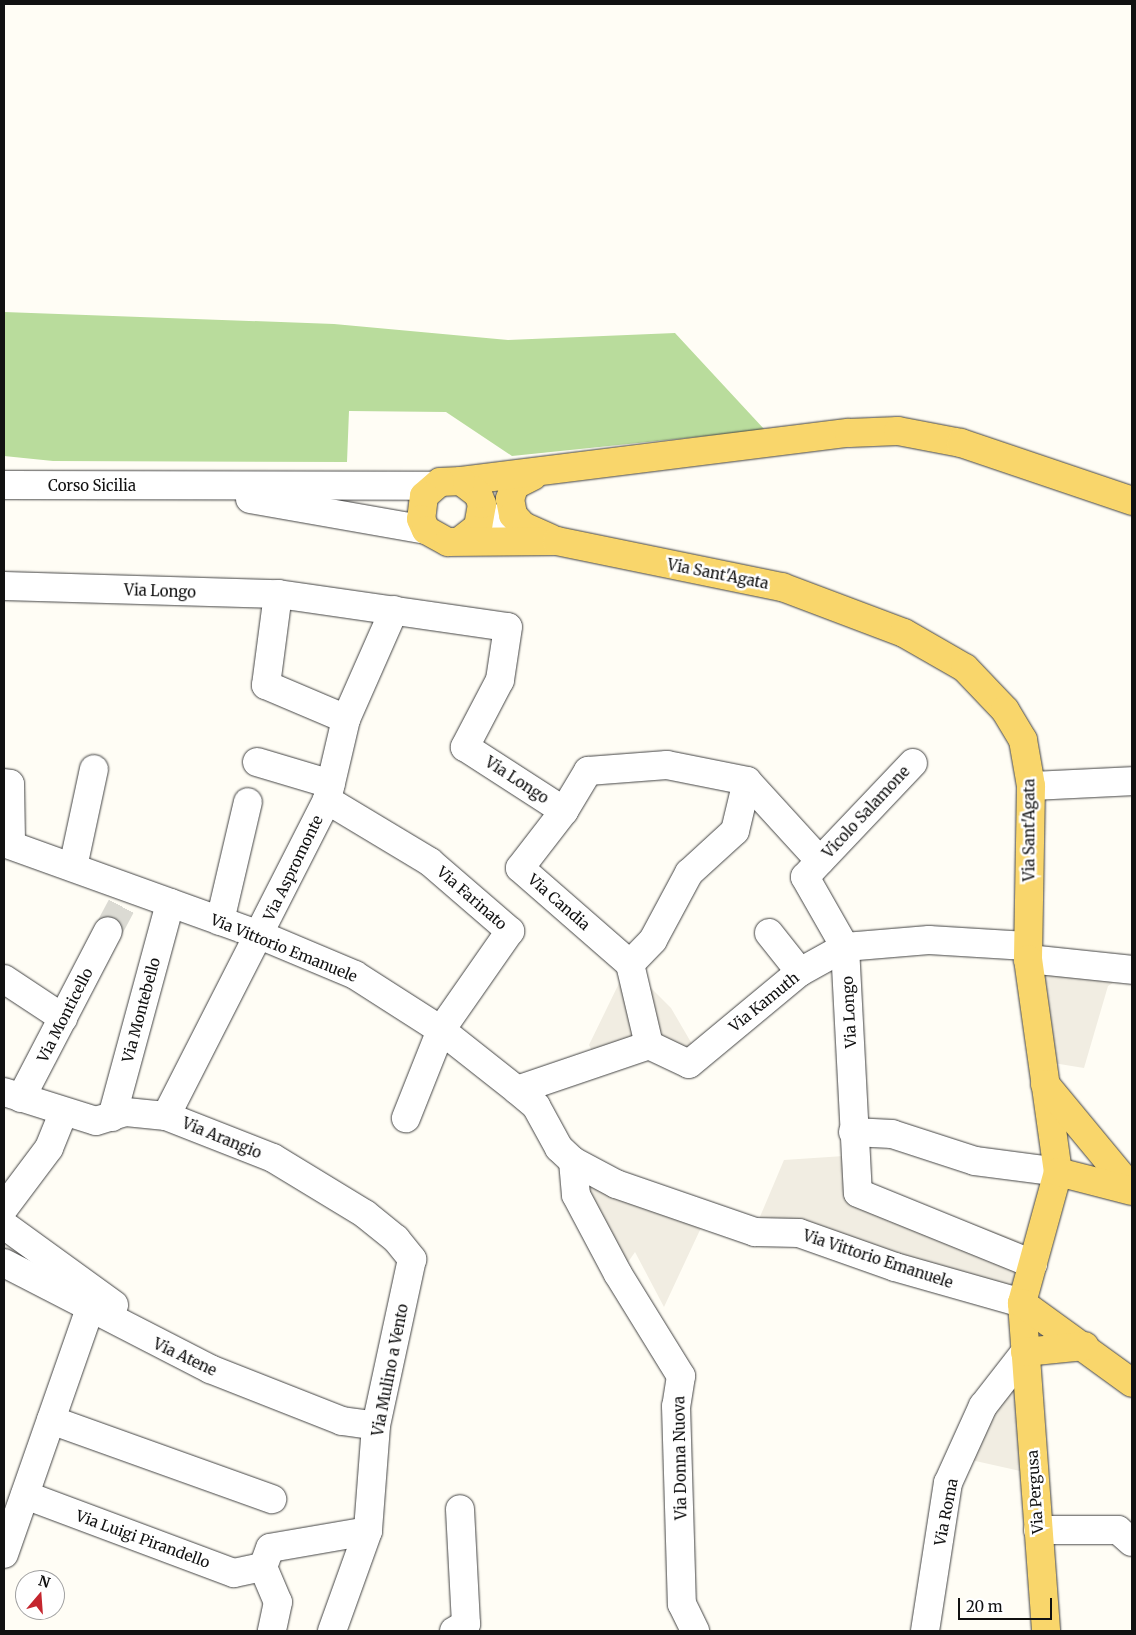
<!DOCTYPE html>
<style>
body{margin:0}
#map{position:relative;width:1136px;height:1635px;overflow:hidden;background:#fffdf5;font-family:Merriweather,serif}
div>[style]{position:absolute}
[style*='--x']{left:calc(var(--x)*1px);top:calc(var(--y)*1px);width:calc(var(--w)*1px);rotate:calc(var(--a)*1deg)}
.forest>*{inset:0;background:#b9dc9c}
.plaza>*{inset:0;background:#f1ede2}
.minor-tunnel>*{height:28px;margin-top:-14px;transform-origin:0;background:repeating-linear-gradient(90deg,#dbdad3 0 28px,transparent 0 42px)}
.roads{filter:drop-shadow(0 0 1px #444) drop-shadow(0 0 1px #444)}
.minor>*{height:28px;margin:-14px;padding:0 14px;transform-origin:14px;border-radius:14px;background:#fff}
.major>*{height:28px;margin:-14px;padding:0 14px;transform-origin:14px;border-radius:14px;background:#f9d66b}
span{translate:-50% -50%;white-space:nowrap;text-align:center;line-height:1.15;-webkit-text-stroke:5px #fff;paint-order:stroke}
.street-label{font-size:15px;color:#111}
.frame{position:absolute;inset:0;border:5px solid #111;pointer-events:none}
.north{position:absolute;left:15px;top:1570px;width:50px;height:50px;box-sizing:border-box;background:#fff;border:1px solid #a0a0a0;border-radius:50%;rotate:18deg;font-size:14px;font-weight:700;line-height:20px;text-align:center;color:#111}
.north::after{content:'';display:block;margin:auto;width:18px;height:22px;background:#c4262e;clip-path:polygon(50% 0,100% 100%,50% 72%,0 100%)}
.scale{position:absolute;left:958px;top:1598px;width:94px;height:22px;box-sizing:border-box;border:2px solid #111;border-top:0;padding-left:6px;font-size:15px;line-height:18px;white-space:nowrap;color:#111;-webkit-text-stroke:4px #fff;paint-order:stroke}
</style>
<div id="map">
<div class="forest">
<div style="clip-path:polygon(4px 312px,334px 324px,508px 340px,675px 333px,765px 430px,512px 456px,446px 412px,349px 411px,347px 462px,53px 461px,4px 456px)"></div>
</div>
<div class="plaza">
<div style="clip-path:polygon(1043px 947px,1127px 974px,1108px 986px,1084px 1068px,1041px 1061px)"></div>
<div style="clip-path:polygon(624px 973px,640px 977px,671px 1008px,699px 1056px,649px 1045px,598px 1062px,589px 1045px)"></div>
<div style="clip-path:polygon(844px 1156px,878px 1190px,1037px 1247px,1022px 1303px,759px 1219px,784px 1160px)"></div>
<div style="clip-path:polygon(573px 1161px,707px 1215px,664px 1307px,635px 1252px,624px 1268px)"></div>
<div style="clip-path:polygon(1025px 1352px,1034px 1474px,971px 1460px)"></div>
</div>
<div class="minor-tunnel">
<div style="--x:108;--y:931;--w:32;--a:-62"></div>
</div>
<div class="roads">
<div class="minor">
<div style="--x:4;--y:485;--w:428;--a:0.1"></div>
<div style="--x:250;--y:499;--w:179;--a:10"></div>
<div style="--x:482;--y:515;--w:42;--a:15"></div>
<div style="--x:4;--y:586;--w:274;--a:1.7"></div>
<div style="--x:278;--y:594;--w:232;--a:8.2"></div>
<div style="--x:508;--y:627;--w:54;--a:98.6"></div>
<div style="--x:500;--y:680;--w:76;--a:117.6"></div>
<div style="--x:465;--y:747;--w:118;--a:32.9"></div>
<div style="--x:564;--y:811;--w:47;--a:-59"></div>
<div style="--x:588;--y:771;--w:79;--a:-4.3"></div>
<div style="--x:667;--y:765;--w:82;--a:11.3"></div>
<div style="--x:747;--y:781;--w:108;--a:47.6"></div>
<div style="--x:820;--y:861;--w:22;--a:133"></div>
<div style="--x:805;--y:877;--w:81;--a:60.3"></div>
<div style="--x:845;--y:947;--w:246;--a:87"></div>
<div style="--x:858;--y:1193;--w:189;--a:22.1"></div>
<div style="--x:278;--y:594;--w:92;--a:97.5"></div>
<div style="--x:266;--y:685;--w:87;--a:23"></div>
<div style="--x:257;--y:762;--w:77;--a:16.6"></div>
<div style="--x:4;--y:783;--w:6;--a:9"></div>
<div style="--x:10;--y:784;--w:59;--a:89"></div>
<div style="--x:1031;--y:786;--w:101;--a:-2.8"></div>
<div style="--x:327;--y:800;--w:120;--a:31"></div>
<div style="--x:430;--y:862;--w:106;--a:40.8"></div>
<div style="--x:510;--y:931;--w:121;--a:124.9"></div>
<div style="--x:441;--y:1030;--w:95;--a:111.7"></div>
<div style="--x:564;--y:811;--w:72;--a:127.7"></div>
<div style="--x:520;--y:868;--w:146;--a:41.1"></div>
<div style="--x:4;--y:843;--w:272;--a:19.8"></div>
<div style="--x:260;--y:935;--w:103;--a:22.8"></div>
<div style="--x:355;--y:975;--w:102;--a:32.6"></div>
<div style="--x:441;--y:1030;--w:97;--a:38.3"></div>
<div style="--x:517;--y:1090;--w:25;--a:40"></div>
<div style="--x:536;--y:1106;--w:48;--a:61.3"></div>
<div style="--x:559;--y:1148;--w:19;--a:43"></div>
<div style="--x:573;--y:1161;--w:49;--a:28.1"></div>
<div style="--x:616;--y:1184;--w:147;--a:19.1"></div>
<div style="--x:755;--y:1232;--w:44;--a:1.3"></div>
<div style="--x:799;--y:1233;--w:102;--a:19.5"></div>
<div style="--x:895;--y:1267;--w:132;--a:15.8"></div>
<div style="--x:820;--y:861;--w:135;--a:-46.5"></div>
<div style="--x:73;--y:867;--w:100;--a:-77.9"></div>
<div style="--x:220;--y:921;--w:122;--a:-76.8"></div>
<div style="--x:769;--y:933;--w:50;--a:51.5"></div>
<div style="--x:1028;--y:959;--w:105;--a:6"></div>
<div style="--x:630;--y:964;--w:33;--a:-46"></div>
<div style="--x:653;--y:940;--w:76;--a:-61.8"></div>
<div style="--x:689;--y:873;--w:62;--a:-42.4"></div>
<div style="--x:735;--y:831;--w:51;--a:-76.5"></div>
<div style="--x:630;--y:964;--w:83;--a:76.8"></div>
<div style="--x:4;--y:979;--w:71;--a:33.5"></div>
<div style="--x:517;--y:1090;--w:139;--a:-18.8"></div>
<div style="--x:649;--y:1045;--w:44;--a:25.4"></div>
<div style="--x:689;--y:1064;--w:144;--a:-39.7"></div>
<div style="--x:800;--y:972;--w:51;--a:-29.1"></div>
<div style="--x:845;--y:947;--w:84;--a:-4.8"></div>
<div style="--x:929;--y:940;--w:98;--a:3.5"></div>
<div style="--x:4;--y:1092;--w:96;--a:17.5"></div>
<div style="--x:96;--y:1121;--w:31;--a:-17"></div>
<div style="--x:126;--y:1112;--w:40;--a:5.7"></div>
<div style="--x:166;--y:1116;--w:115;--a:21.4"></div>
<div style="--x:273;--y:1158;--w:108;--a:31.3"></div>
<div style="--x:365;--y:1214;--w:40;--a:39"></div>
<div style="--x:396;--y:1239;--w:26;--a:51"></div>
<div style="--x:412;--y:1259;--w:171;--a:102.2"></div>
<div style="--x:376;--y:1426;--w:105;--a:94.4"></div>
<div style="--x:368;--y:1531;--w:99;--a:170.2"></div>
<div style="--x:270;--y:1548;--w:20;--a:110"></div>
<div style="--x:263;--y:1567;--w:38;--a:67"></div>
<div style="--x:278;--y:1602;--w:30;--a:102"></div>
<div style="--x:21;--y:1098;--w:188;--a:-62.5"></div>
<div style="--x:166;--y:1116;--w:355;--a:-63"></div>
<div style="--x:327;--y:800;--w:83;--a:-76.8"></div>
<div style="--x:346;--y:719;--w:119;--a:-66.2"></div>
<div style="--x:112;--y:1117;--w:222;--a:-74.8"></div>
<div style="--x:853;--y:1132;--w:39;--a:3"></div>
<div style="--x:892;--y:1134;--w:87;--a:18"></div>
<div style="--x:975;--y:1161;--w:84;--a:7.5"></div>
<div style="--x:573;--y:1161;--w:34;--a:85"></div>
<div style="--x:576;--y:1195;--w:89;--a:62"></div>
<div style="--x:618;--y:1274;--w:120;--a:58.3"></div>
<div style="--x:681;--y:1376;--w:30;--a:99"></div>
<div style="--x:676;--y:1406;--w:198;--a:88.3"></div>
<div style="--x:682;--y:1604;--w:30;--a:64"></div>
<div style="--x:4;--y:1208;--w:75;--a:-53.1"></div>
<div style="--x:49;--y:1148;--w:37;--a:-68"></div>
<div style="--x:4;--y:1225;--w:136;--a:36"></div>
<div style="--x:4;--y:1263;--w:232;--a:27.2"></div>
<div style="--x:210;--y:1369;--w:142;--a:21.5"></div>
<div style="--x:342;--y:1421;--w:34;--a:8"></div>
<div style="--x:51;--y:1420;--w:235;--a:19.7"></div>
<div style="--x:25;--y:1495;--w:223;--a:20.5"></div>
<div style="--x:234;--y:1573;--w:30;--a:-12"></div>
<div style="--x:1038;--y:1530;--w:80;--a:0"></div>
<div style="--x:1118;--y:1530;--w:18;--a:41"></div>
<div style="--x:4;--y:1554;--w:261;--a:-70.7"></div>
<div style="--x:332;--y:1631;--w:106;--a:-70.2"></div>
<div style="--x:454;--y:1631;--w:14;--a:-30"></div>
<div style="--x:466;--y:1624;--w:115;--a:-93"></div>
<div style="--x:925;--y:1631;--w:150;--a:-81.2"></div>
<div style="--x:948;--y:1483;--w:85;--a:-65.6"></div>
<div style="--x:983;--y:1406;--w:68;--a:-52.1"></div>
</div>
<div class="major">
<div style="--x:533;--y:476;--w:20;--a:153"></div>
<div style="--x:515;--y:485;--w:15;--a:110"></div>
<div style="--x:510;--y:499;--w:16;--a:79"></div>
<div style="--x:513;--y:515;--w:15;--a:48"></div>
<div style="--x:523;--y:526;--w:30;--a:24"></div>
<div style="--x:461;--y:481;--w:391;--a:-7.1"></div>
<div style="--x:849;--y:433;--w:49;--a:-2.3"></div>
<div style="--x:898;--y:431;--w:64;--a:10.8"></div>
<div style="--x:961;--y:443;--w:181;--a:18.7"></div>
<div style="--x:460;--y:541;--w:23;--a:-38"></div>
<div style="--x:478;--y:527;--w:23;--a:-80"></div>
<div style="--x:482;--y:504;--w:11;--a:-112"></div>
<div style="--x:478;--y:494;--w:21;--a:-143"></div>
<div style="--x:461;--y:481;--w:21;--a:177"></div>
<div style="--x:440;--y:482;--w:21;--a:139"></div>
<div style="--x:424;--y:496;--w:23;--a:97"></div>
<div style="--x:421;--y:519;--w:12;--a:66"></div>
<div style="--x:426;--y:530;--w:25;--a:29"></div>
<div style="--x:448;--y:542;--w:109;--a:-0.5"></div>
<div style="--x:557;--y:541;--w:230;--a:11.6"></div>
<div style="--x:782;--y:587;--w:130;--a:20.7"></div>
<div style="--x:904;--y:633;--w:70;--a:29.8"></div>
<div style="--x:965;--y:668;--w:58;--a:46.4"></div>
<div style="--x:1005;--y:710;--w:35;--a:59"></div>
<div style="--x:1023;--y:740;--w:47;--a:80.1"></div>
<div style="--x:1031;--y:786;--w:173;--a:91"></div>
<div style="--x:1028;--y:959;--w:215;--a:82"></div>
<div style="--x:1058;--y:1172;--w:136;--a:105.4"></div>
<div style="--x:1022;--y:1303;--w:329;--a:85.8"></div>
<div style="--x:1045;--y:1084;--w:136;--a:50.4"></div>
<div style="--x:1058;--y:1172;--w:76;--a:14.4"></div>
<div style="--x:1022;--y:1303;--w:136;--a:36"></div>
<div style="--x:1025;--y:1352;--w:60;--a:-5.7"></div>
</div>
</div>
<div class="street-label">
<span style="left:92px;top:486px">Corso Sicilia</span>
<span style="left:718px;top:574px;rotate:11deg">Via Sant'Agata</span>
<span style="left:160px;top:591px;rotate:2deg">Via Longo</span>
<span style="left:517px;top:780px;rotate:33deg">Via Longo</span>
<span style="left:866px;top:812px;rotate:-47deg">Vicolo Salamone</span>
<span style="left:1029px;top:830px;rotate:-90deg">Via Sant'Agata</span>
<span style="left:293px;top:868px;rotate:-64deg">Via Aspromonte</span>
<span style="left:472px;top:898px;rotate:41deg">Via Farinato</span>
<span style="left:559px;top:902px;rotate:41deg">Via Candia</span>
<span style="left:284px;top:948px;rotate:22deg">Via Vittorio Emanuele</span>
<span style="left:764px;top:1002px;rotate:-39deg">Via Kamuth</span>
<span style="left:141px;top:1010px;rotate:-75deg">Via Montebello</span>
<span style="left:849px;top:1012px;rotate:-93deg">Via Longo</span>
<span style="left:65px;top:1015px;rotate:-63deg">Via Monticello</span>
<span style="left:222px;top:1138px;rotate:22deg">Via Arangio</span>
<span style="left:878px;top:1259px;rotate:18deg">Via Vittorio Emanuele</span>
<span style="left:185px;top:1357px;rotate:25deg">Via Atene</span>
<span style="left:390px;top:1370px;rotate:-79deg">Via Mulino a Vento</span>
<span style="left:680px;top:1458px;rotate:-91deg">Via Donna Nuova</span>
<span style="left:1035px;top:1492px;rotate:-94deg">Via Pergusa</span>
<span style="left:946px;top:1512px;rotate:-79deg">Via Roma</span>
<span style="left:143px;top:1539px;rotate:20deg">Via Luigi Pirandello</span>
</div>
<div class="frame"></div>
<div class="north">N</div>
<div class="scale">20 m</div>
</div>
